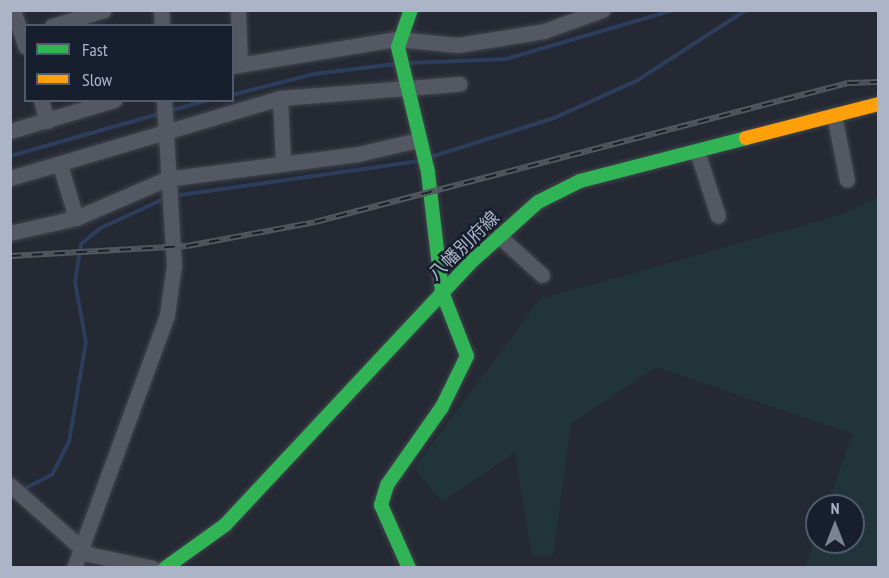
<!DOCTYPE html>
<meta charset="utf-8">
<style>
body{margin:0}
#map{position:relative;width:889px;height:578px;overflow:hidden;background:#242933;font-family:"PT Sans Narrow","Noto Sans JP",sans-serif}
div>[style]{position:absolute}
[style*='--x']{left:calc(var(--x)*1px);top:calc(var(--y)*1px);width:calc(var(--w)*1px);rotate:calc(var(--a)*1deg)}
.green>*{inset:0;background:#213439}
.stream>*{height:4px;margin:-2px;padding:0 2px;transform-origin:2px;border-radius:2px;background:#2c3e5c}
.roads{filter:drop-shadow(0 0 2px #40444c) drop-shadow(0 0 2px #40444c)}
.street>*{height:15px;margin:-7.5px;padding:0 7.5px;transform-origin:7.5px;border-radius:7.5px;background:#535862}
.fast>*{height:14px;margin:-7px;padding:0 7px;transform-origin:7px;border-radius:7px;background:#30b455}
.slow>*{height:14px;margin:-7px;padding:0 7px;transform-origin:7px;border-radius:7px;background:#ff9f0a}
.rail>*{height:6px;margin-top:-3px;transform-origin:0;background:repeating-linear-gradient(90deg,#171f2e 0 11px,#53575e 0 22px);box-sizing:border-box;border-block:2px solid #53575e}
span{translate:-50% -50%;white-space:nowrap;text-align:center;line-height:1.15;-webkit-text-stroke:5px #171f2e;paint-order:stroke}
.street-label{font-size:18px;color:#abb5c7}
.frame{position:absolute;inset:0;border:12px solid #abb5c7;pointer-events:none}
.legend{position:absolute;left:24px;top:24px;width:210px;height:78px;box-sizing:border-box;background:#171f2e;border:2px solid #525b6b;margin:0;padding:8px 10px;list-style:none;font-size:18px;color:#abb5c7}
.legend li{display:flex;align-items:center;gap:12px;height:30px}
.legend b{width:30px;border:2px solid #525b6b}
.north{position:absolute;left:805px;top:494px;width:60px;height:60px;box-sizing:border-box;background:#171f2e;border:2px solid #525b6b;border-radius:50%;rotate:0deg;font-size:16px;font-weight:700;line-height:24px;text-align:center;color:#abb5c7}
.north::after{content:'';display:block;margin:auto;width:21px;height:27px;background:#7c8493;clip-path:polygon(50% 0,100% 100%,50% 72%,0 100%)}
</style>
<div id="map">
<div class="green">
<div style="clip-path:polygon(878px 198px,878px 567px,805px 567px,817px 534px,817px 542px,853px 542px,853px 506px,827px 506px,852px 434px,657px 367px,571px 424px,553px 556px,532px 557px,515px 452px,442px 502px,414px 468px,540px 299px,833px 217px)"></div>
</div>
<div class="stream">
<div style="--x:409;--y:63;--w:97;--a:-2.4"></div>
<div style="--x:506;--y:59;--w:175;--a:-16.3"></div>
<div style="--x:232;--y:95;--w:85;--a:-14.4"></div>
<div style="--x:314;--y:74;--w:82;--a:-7"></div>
<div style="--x:169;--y:111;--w:41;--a:-15.4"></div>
<div style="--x:10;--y:156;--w:158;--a:-15.8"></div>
<div style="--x:431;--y:157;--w:129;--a:-17.6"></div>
<div style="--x:554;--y:118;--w:92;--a:-24.3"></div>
<div style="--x:638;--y:80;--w:129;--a:-32.9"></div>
<div style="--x:173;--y:196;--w:247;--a:-8.1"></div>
<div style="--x:22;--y:490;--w:34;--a:-27"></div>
<div style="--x:52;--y:475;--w:37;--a:-63"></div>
<div style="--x:69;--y:442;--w:101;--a:-80.4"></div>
<div style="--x:86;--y:342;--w:61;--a:-100.4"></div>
<div style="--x:75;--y:282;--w:38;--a:-81"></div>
<div style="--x:81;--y:244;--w:26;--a:-39"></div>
<div style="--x:101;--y:228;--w:72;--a:-24.8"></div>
</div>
<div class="roads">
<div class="street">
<div style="--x:13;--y:10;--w:39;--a:71"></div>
<div style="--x:161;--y:10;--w:16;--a:86"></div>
<div style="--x:238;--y:10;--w:54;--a:87.9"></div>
<div style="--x:52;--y:26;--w:54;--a:-17.1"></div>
<div style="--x:232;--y:66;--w:166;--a:-9.3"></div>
<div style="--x:396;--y:39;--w:62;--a:5.5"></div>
<div style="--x:458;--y:45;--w:87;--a:-9.2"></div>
<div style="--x:544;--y:31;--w:62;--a:-19.9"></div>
<div style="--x:280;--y:98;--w:63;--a:87.3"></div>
<div style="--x:41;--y:100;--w:22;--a:74"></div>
<div style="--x:834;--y:115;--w:66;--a:78.7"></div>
<div style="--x:10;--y:131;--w:109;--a:-16.6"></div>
<div style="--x:697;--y:151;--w:68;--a:72.1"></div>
<div style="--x:60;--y:165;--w:55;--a:73.2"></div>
<div style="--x:10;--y:178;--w:282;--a:-16.5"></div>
<div style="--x:280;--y:98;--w:180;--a:-4.5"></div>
<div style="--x:10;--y:233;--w:68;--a:-12.8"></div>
<div style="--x:76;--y:218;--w:98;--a:-23.4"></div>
<div style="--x:166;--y:179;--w:194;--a:-7.4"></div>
<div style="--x:358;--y:154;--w:62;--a:-13.1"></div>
<div style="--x:499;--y:236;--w:58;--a:42.2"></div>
<div style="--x:10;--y:485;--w:104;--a:41.5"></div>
<div style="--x:88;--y:554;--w:66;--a:12.2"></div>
<div style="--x:74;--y:568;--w:270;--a:-69.8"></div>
<div style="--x:167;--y:315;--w:50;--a:-82"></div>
<div style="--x:174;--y:265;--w:165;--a:-93.5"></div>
</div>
<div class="fast">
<div style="--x:165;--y:568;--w:74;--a:-35.6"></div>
<div style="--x:225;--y:525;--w:359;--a:-46.9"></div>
<div style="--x:470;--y:263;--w:91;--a:-41.9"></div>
<div style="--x:538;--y:202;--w:47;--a:-26.6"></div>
<div style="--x:580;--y:181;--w:171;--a:-14.5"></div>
<div style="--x:409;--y:568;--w:69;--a:-114"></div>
<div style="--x:381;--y:505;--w:21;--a:-73"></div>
<div style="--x:387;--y:485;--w:95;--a:-54.8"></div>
<div style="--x:442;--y:407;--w:57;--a:-63.9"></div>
<div style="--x:467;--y:356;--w:69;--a:-111.3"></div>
<div style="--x:442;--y:292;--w:121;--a:-96.7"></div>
<div style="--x:428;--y:172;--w:129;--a:-103.5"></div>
<div style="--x:398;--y:47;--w:39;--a:-71"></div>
</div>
<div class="slow">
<div style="--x:746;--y:138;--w:136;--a:-14.4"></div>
</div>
</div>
<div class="rail">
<div style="--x:10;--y:256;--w:177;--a:-3.2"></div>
<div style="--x:187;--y:246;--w:130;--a:-10.6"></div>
<div style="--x:315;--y:222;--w:551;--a:-14.62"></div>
<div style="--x:848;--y:83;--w:30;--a:-2"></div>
</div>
<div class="street-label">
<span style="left:464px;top:246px;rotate:-44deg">八幡別府線</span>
</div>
<div class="frame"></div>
<ul class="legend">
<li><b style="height:8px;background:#30b455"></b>Fast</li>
<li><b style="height:8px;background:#ff9f0a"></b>Slow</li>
</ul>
<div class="north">N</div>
</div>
